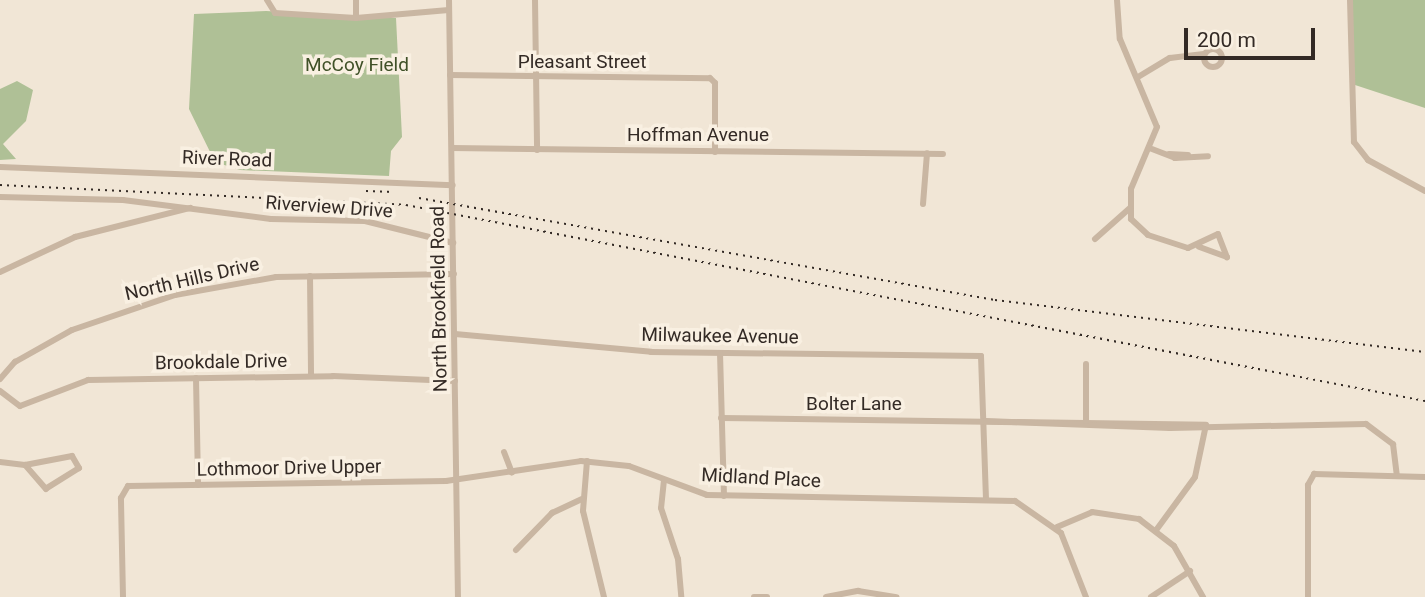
<!DOCTYPE html>
<style>
body{margin:0}
#map{position:relative;width:1425px;height:597px;overflow:hidden;background:#f1e6d6;font-family:Roboto,sans-serif}
div>[style]{position:absolute}
[style*='--x']{left:calc(var(--x)*1px);top:calc(var(--y)*1px);width:calc(var(--w)*1px);rotate:calc(var(--a)*1deg)}
.green>*{inset:0;background:#afc096}
.minor>*{height:6px;margin:-3px;padding:0 3px;transform-origin:3px;border-radius:3px;background:#c9b6a2}
.minor>.ring{margin:-3px;padding:0;box-sizing:content-box;background:none;border:6px solid #c9b6a2;border-radius:50%}
.rail>*{height:2px;margin-top:-1px;transform-origin:0;background:repeating-linear-gradient(90deg,#332a25 0 2px,transparent 0 7px)}
span{translate:-50% -50%;white-space:nowrap;text-align:center;line-height:1.15;-webkit-text-stroke:7px #f9f0e2;paint-order:stroke}
.street-label{font-size:19px;color:#332a25}
.park-label{font-size:19px;color:#405128}
.scale{position:absolute;left:1184px;top:28px;width:131px;height:32px;box-sizing:border-box;border:4px solid #332a25;border-top:0;padding-left:9px;font-size:21px;line-height:24px;white-space:nowrap;color:#332a25;-webkit-text-stroke:5px #f9f0e2;paint-order:stroke}
</style>
<div id="map">
<div class="green">
<div style="clip-path:polygon(1348px 0,1425px 0,1425px 108px,1352px 84px)"></div>
<div style="clip-path:polygon(266px 11px,396px 18px,402px 137px,391px 151px,389px 176px,240px 170px,215px 162px,189px 109px,194px 14px)"></div>
<div style="clip-path:polygon(17px 81px,33px 90px,26px 121px,3px 144px,16px 159px,0 160px,0 89px)"></div>
</div>
<div class="minor">
<div style="--x:267;--y:0;--w:15;--a:58"></div>
<div style="--x:275;--y:13;--w:81;--a:3.5"></div>
<div style="--x:356;--y:18;--w:93;--a:-4.9"></div>
<div style="--x:356;--y:0;--w:18;--a:90"></div>
<div style="--x:449;--y:0;--w:597;--a:89.14"></div>
<div style="--x:535;--y:0;--w:150;--a:89.2"></div>
<div style="--x:1117;--y:0;--w:39;--a:86"></div>
<div style="--x:1120;--y:39;--w:95;--a:67.2"></div>
<div style="--x:1157;--y:127;--w:67;--a:112.8"></div>
<div style="--x:1131;--y:189;--w:30;--a:90"></div>
<div style="--x:1131;--y:219;--w:23;--a:43"></div>
<div style="--x:1148;--y:235;--w:42;--a:18"></div>
<div style="--x:1188;--y:248;--w:33;--a:-25"></div>
<div style="--x:1218;--y:234;--w:25;--a:69"></div>
<div style="--x:1227;--y:257;--w:30;--a:-160"></div>
<div style="--x:1350;--y:0;--w:142;--a:88.4"></div>
<div style="--x:1354;--y:142;--w:23;--a:52"></div>
<div style="--x:1368;--y:160;--w:65;--a:28.5"></div>
<div class="ring" style="left:1204px;top:49px;width:12px;height:12px"></div>
<div style="--x:450;--y:75;--w:260;--a:0.7"></div>
<div style="--x:710;--y:78;--w:7;--a:45"></div>
<div style="--x:715;--y:83;--w:69;--a:90"></div>
<div style="--x:1138;--y:77;--w:37;--a:-31"></div>
<div style="--x:1170;--y:58;--w:34;--a:-7"></div>
<div style="--x:452;--y:148;--w:491;--a:0.7"></div>
<div style="--x:1152;--y:149;--w:25;--a:21"></div>
<div style="--x:1175;--y:158;--w:33;--a:-3"></div>
<div style="--x:1169;--y:154;--w:19;--a:3"></div>
<div style="--x:0;--y:167;--w:453;--a:2.3"></div>
<div style="--x:0;--y:197;--w:123;--a:1.4"></div>
<div style="--x:123;--y:200;--w:149;--a:7.3"></div>
<div style="--x:271;--y:219;--w:94;--a:1.2"></div>
<div style="--x:365;--y:221;--w:91;--a:14"></div>
<div style="--x:923;--y:204;--w:51;--a:-85.5"></div>
<div style="--x:1095;--y:239;--w:47;--a:-41.5"></div>
<div style="--x:0;--y:272;--w:83;--a:-25"></div>
<div style="--x:75;--y:237;--w:119;--a:-14.2"></div>
<div style="--x:310;--y:276;--w:100;--a:89.4"></div>
<div style="--x:455;--y:334;--w:197;--a:5.2"></div>
<div style="--x:651;--y:352;--w:330;--a:0.7"></div>
<div style="--x:981;--y:356;--w:142;--a:88"></div>
<div style="--x:720;--y:353;--w:143;--a:88.4"></div>
<div style="--x:196;--y:378;--w:107;--a:88.9"></div>
<div style="--x:0;--y:379;--w:23;--a:-49"></div>
<div style="--x:15;--y:362;--w:65;--a:-29.3"></div>
<div style="--x:72;--y:330;--w:109;--a:-18.8"></div>
<div style="--x:175;--y:295;--w:103;--a:-10.1"></div>
<div style="--x:276;--y:277;--w:178;--a:-1"></div>
<div style="--x:0;--y:391;--w:25;--a:37"></div>
<div style="--x:20;--y:406;--w:73;--a:-20.9"></div>
<div style="--x:88;--y:380;--w:245;--a:-0.9"></div>
<div style="--x:333;--y:376;--w:122;--a:2.3"></div>
<div style="--x:721;--y:418;--w:485;--a:0.8"></div>
<div style="--x:986;--y:421;--w:184;--a:2.2"></div>
<div style="--x:1170;--y:428;--w:196;--a:-1.2"></div>
<div style="--x:1366;--y:424;--w:34;--a:37"></div>
<div style="--x:1393;--y:444;--w:31;--a:83"></div>
<div style="--x:1086;--y:421;--w:57;--a:-90"></div>
<div style="--x:504;--y:452;--w:22;--a:69"></div>
<div style="--x:72;--y:456;--w:14;--a:60"></div>
<div style="--x:79;--y:468;--w:39;--a:148"></div>
<div style="--x:46;--y:489;--w:32;--a:-131"></div>
<div style="--x:25;--y:465;--w:48;--a:-10.8"></div>
<div style="--x:587;--y:461;--w:50;--a:94.6"></div>
<div style="--x:583;--y:511;--w:89;--a:76.3"></div>
<div style="--x:0;--y:462;--w:25;--a:7"></div>
<div style="--x:664;--y:480;--w:28;--a:96"></div>
<div style="--x:661;--y:508;--w:54;--a:71.6"></div>
<div style="--x:678;--y:559;--w:38;--a:85"></div>
<div style="--x:1057;--y:527;--w:38;--a:-23"></div>
<div style="--x:1092;--y:512;--w:48;--a:8.5"></div>
<div style="--x:1139;--y:519;--w:44;--a:37.6"></div>
<div style="--x:1174;--y:546;--w:59;--a:60.4"></div>
<div style="--x:1157;--y:529;--w:64;--a:-53.8"></div>
<div style="--x:1195;--y:477;--w:53;--a:-78.1"></div>
<div style="--x:516;--y:550;--w:52;--a:-45.8"></div>
<div style="--x:552;--y:513;--w:33;--a:-25"></div>
<div style="--x:123;--y:597;--w:99;--a:-91.2"></div>
<div style="--x:121;--y:498;--w:14;--a:-60"></div>
<div style="--x:128;--y:486;--w:318;--a:-0.9"></div>
<div style="--x:446;--y:481;--w:136;--a:-8.4"></div>
<div style="--x:581;--y:461;--w:48;--a:5.9"></div>
<div style="--x:629;--y:466;--w:83;--a:20.4"></div>
<div style="--x:707;--y:495;--w:308;--a:1.1"></div>
<div style="--x:1015;--y:501;--w:56;--a:34.8"></div>
<div style="--x:1061;--y:533;--w:69;--a:68.7"></div>
<div style="--x:754;--y:597;--w:13;--a:0"></div>
<div style="--x:826;--y:597;--w:33;--a:-11"></div>
<div style="--x:858;--y:591;--w:39;--a:9"></div>
<div style="--x:1151;--y:597;--w:47;--a:-33.7"></div>
<div style="--x:1308;--y:597;--w:112;--a:-90"></div>
<div style="--x:1308;--y:485;--w:13;--a:-61"></div>
<div style="--x:1314;--y:474;--w:111;--a:1.5"></div>
</div>
<div class="rail">
<div style="--x:0;--y:185;--w:406;--a:2.8"></div>
<div style="--x:406;--y:205;--w:1038;--a:10.89"></div>
<div style="--x:366;--y:191;--w:28;--a:2"></div>
<div style="--x:419;--y:198;--w:585;--a:10.04"></div>
<div style="--x:995;--y:300;--w:433;--a:6.9"></div>
</div>
<div class="street-label">
<span style="left:582px;top:62px">Pleasant Street</span>
<span style="left:698px;top:135px">Hoffman Avenue</span>
<span style="left:227px;top:159px;rotate:2deg">River Road</span>
<span style="left:329px;top:207px;rotate:4deg">Riverview Drive</span>
<span style="left:192px;top:279px;rotate:-13deg">North Hills Drive</span>
<span style="left:439px;top:299px;rotate:-91deg">North Brookfield Road</span>
<span style="left:720px;top:336px;rotate:1deg">Milwaukee Avenue</span>
<span style="left:221px;top:362px;rotate:-1deg">Brookdale Drive</span>
<span style="left:854px;top:404px">Bolter Lane</span>
<span style="left:289px;top:468px;rotate:-1deg">Lothmoor Drive Upper</span>
<span style="left:761px;top:478px;rotate:3deg">Midland Place</span>
</div>
<div class="park-label">
<span style="left:357px;top:65px">McCoy Field</span>
</div>
<div class="scale">200 m</div>
</div>
